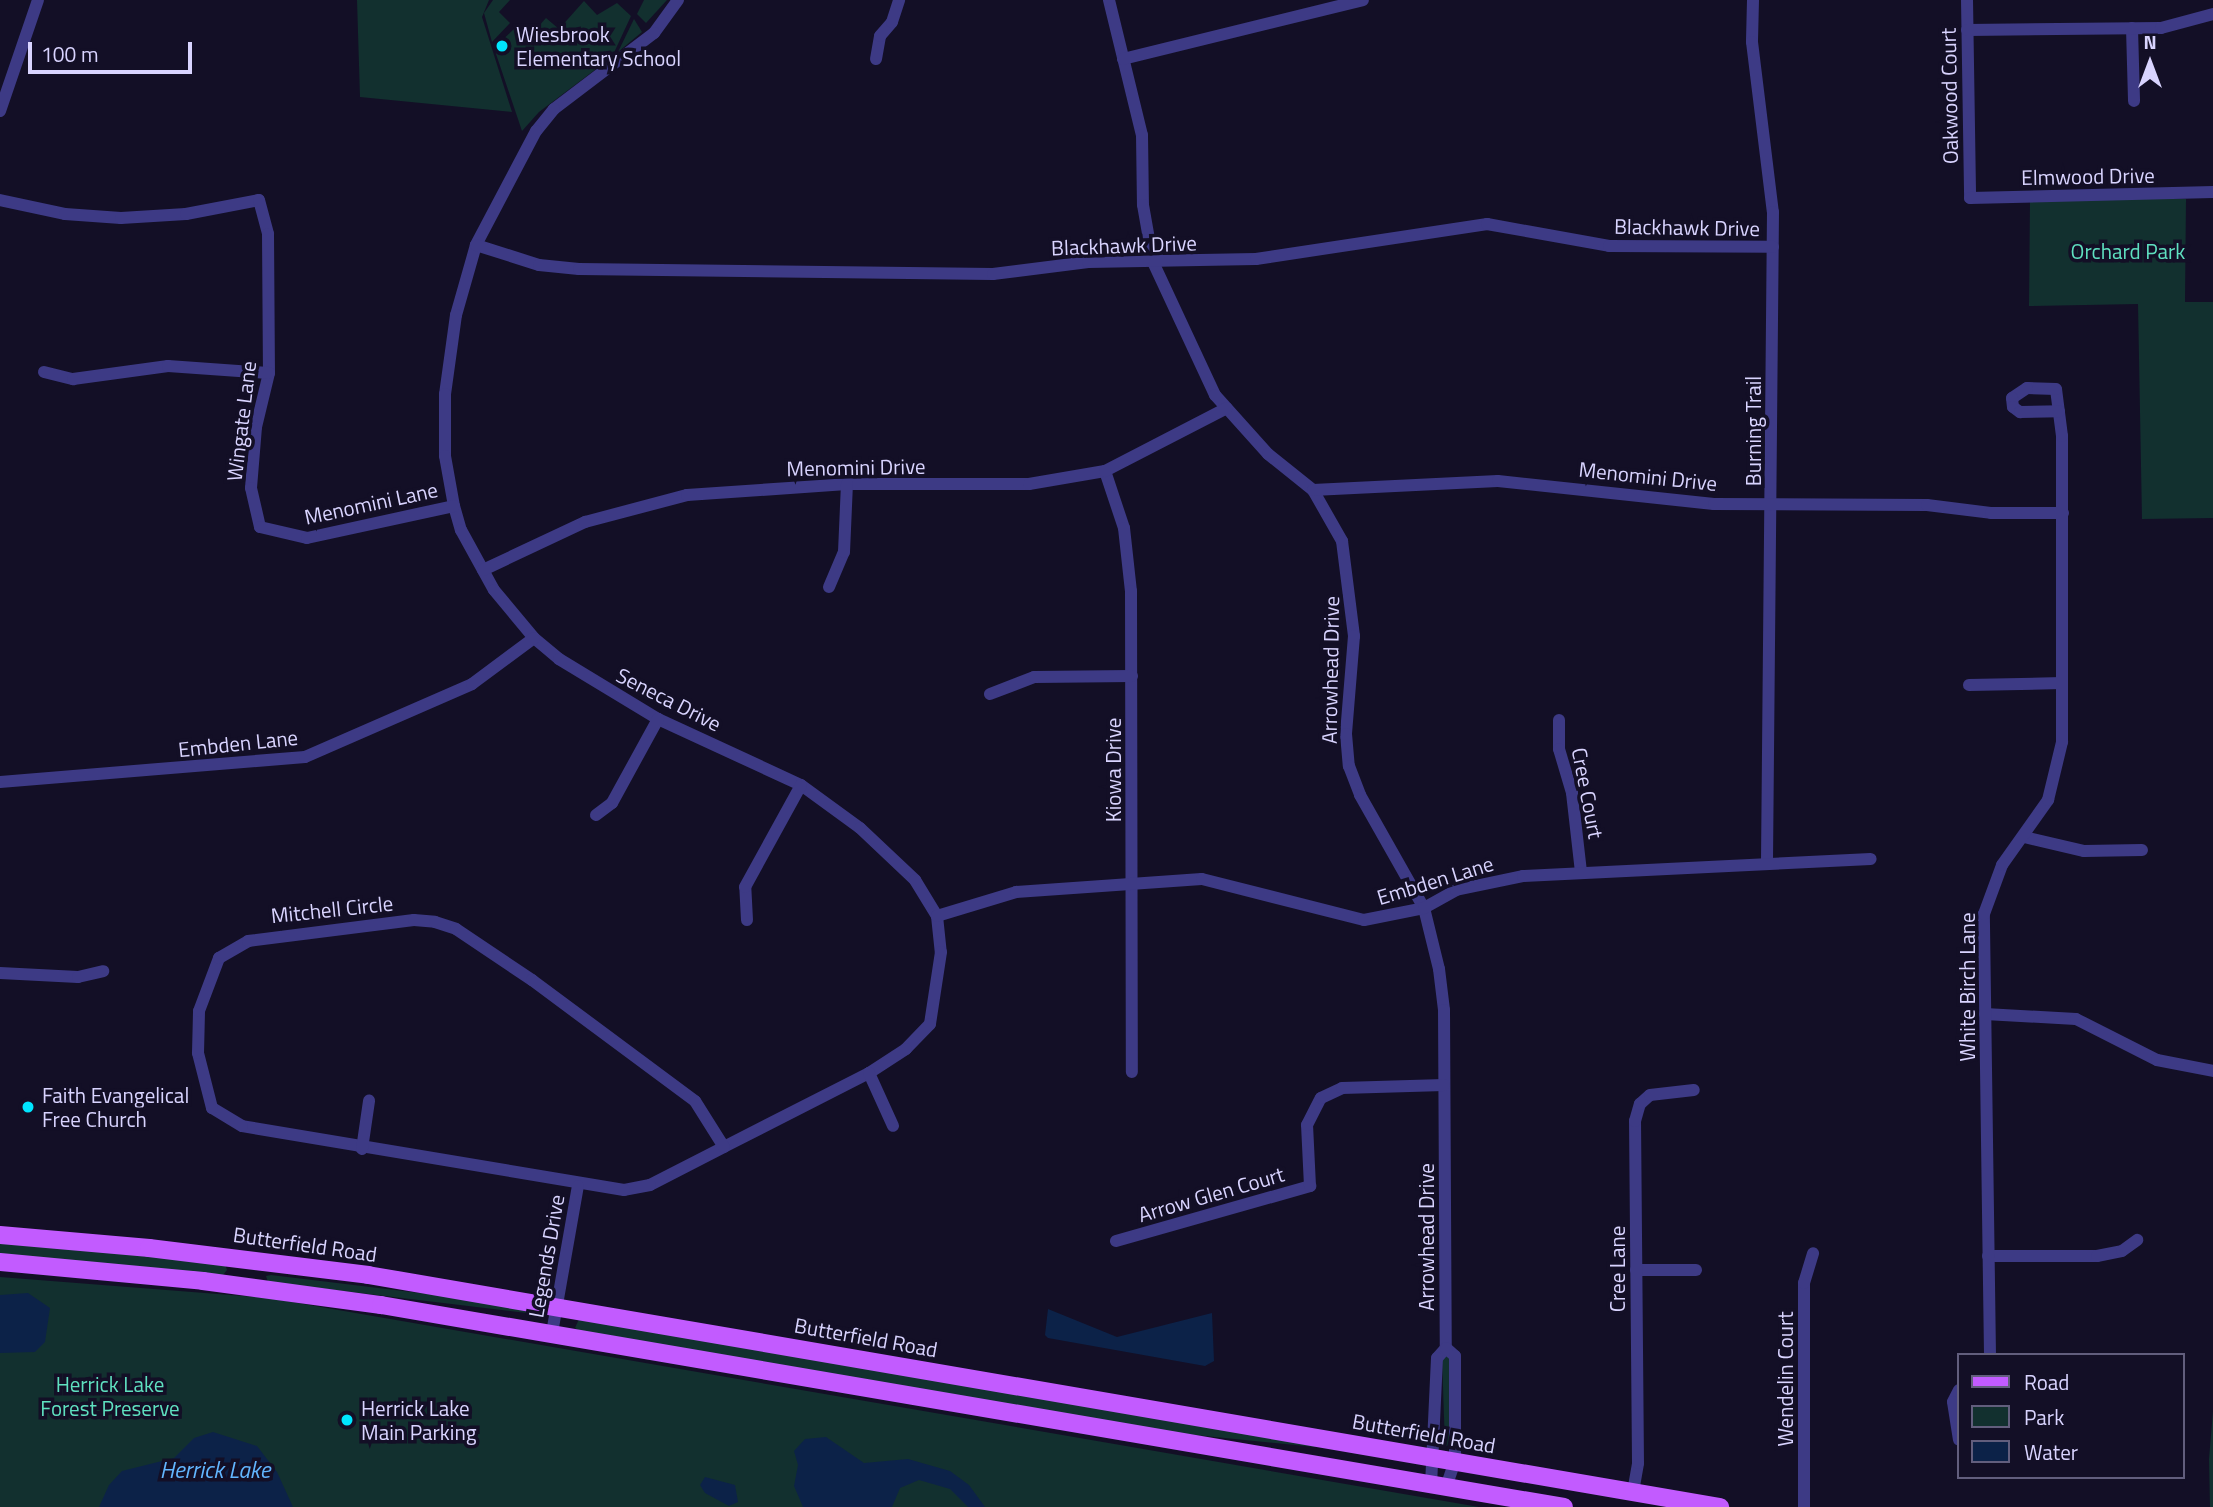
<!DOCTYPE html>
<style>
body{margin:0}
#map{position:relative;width:2213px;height:1507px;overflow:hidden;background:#130f26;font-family:"Titillium Web",sans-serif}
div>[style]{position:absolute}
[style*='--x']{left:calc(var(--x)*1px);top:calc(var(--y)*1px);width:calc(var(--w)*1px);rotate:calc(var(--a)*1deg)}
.green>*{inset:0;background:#12302f}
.water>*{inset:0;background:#0c2248}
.minor>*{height:12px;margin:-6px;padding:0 6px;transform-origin:6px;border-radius:6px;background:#3d3a85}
.primary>*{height:18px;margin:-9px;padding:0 9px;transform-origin:9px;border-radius:9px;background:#c25bff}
.dots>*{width:19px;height:19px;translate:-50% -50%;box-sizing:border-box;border:4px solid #130f26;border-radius:50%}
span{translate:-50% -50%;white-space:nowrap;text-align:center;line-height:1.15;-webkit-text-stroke:7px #130f26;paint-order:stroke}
.poi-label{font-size:21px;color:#d9d4ff}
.left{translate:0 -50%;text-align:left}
.street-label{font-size:21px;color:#d9d4ff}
.park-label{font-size:21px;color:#5fe0c0}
.water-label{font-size:23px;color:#62b6ff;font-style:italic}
.legend{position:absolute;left:1957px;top:1353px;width:228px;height:126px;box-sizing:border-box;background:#130f26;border:2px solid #625e7d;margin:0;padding:9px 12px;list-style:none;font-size:21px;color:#d9d4ff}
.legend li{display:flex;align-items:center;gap:14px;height:35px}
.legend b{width:35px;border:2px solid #625e7d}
.north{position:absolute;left:2115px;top:28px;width:70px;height:70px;-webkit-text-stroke:5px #130f26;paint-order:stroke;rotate:0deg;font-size:19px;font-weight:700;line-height:28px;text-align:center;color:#d9d4ff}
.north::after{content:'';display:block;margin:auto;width:24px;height:32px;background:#d9d4ff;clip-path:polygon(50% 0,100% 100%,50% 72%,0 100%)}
.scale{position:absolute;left:28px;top:42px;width:164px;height:32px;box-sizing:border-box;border:4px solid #d9d4ff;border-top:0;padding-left:9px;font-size:21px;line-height:24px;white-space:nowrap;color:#d9d4ff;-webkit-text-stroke:5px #130f26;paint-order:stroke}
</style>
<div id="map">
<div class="green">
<div style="clip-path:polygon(357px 0,489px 0,482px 17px,512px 112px,360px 97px)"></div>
<div style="clip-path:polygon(493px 0,510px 0,499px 12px,510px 23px,492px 42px,484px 13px)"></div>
<div style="clip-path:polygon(644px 0,667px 0,646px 23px,637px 14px)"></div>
<div style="clip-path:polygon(584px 1px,597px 15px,617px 3px,631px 16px,612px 57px,539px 112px,522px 131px,494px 48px,515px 28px,527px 39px,546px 18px,559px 29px)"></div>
<div style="clip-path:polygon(634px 19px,642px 32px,618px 52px)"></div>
<div style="clip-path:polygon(2030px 199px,2186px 199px,2185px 302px,2213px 302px,2213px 518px,2142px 519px,2138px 304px,2029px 306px)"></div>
<div style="clip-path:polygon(0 1242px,225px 1264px,227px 1270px,223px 1275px,0 1256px)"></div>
<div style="clip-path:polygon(271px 1275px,486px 1301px,535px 1314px,268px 1282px,266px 1276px)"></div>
<div style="clip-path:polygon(0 1277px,269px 1298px,1479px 1507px,0 1507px)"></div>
<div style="clip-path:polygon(579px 1319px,1316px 1444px,1315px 1447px,1165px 1432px,580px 1331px,575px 1328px)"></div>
<div style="clip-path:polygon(1449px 1355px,1450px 1444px,1445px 1447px,1442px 1357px)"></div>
<div style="clip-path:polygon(2213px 1411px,2213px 1507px,2210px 1507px,2209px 1459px)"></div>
</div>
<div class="water">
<div style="clip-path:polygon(28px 1293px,50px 1308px,45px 1342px,35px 1352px,0 1353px,0 1295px)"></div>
<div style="clip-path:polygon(1048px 1309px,1117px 1337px,1212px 1313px,1214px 1361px,1205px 1366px,1048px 1338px,1045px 1335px)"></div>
<div style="clip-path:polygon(213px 1432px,257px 1446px,277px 1472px,293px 1507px,99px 1507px,109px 1485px,122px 1471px,174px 1458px,194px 1438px)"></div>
<div style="clip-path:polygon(826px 1437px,864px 1463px,908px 1459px,950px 1471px,969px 1485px,985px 1507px,968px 1507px,950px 1489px,919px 1480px,900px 1488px,892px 1507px,803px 1507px,794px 1486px,798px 1465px,794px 1451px,805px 1439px)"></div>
<div style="clip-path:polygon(705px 1477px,735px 1485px,738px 1502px,729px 1506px,705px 1493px,700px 1485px)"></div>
</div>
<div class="minor">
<div style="--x:678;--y:0;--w:41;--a:126"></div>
<div style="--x:654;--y:33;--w:126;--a:142.8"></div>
<div style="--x:554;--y:109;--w:28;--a:129"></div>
<div style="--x:536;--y:131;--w:129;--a:117.8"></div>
<div style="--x:476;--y:245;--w:73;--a:105.9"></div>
<div style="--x:456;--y:315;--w:80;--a:97.9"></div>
<div style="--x:445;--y:394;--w:62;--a:90"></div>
<div style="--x:445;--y:456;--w:51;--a:79.8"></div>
<div style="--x:454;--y:506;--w:25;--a:74"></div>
<div style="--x:461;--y:530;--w:68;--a:61.2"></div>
<div style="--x:494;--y:590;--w:62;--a:50.2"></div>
<div style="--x:534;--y:638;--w:33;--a:40"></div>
<div style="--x:559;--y:659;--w:116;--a:31.2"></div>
<div style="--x:658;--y:719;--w:157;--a:24.8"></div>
<div style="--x:801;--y:785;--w:73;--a:36.1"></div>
<div style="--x:860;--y:828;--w:76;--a:43.4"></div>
<div style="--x:915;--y:880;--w:42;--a:58.6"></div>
<div style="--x:937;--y:916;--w:36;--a:84"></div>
<div style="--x:941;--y:952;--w:73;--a:98.7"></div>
<div style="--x:930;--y:1024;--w:35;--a:134"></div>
<div style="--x:906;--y:1049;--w:44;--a:147"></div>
<div style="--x:869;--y:1073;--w:163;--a:153"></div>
<div style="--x:724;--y:1147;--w:83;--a:152.8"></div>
<div style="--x:650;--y:1185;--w:26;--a:169"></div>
<div style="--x:624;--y:1190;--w:387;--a:-170.5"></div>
<div style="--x:242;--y:1126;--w:35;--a:-149"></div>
<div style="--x:212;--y:1108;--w:57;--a:-104.3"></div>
<div style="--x:198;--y:1053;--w:42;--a:-88.6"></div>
<div style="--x:199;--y:1011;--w:57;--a:-69.3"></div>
<div style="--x:219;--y:958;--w:34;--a:-30"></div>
<div style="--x:248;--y:941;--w:167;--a:-7.2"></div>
<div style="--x:414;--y:920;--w:21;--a:5"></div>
<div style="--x:435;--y:922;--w:22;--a:18"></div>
<div style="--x:456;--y:929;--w:92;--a:33.9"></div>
<div style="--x:532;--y:980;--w:203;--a:36.6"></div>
<div style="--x:695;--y:1101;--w:54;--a:57.8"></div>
<div style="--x:1109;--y:0;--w:139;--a:76.3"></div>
<div style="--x:1142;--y:135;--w:70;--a:89.2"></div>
<div style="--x:1143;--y:205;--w:58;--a:80"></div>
<div style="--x:1153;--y:262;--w:147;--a:65"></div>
<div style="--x:1215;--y:395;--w:79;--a:48.1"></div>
<div style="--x:1268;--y:454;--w:58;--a:38.7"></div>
<div style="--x:1313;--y:490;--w:59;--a:60.4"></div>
<div style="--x:1342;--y:541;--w:96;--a:82.8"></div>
<div style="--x:1354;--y:636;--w:98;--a:94.7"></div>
<div style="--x:1346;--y:734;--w:32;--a:85"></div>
<div style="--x:1349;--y:766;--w:31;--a:69"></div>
<div style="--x:1360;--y:795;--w:130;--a:60.5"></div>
<div style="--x:1424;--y:908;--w:63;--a:76.2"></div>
<div style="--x:1439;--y:969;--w:41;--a:83"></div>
<div style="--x:1444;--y:1010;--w:338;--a:89.7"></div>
<div style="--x:1446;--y:1348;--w:13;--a:132"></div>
<div style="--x:1437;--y:1358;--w:126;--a:92.7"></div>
<div style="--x:1753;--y:0;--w:42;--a:91.4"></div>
<div style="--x:1752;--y:42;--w:171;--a:83"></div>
<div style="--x:1773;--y:212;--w:651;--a:90.53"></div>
<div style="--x:1967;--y:0;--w:198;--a:89.1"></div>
<div style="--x:1970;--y:198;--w:243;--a:-1.4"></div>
<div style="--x:2132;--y:28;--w:73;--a:88.4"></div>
<div style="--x:1967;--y:30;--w:194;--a:-0.6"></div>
<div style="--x:2161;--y:28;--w:54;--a:-15.1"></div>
<div style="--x:876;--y:59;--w:23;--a:-80"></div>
<div style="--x:880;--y:36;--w:18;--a:-49"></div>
<div style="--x:892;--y:22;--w:23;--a:-72"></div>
<div style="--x:1123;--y:59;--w:247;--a:-13.8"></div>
<div style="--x:0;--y:111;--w:117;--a:-71.1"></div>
<div style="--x:0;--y:200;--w:66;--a:12.2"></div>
<div style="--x:65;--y:214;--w:56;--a:4.1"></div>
<div style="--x:121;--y:218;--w:65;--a:-3.5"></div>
<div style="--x:186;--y:214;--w:74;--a:-10.9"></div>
<div style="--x:259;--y:200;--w:35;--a:75"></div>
<div style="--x:268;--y:234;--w:139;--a:89.6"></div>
<div style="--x:269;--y:373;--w:56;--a:103.5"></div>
<div style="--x:256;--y:427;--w:61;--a:94.7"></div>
<div style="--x:251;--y:488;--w:40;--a:77"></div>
<div style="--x:260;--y:527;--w:48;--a:13.2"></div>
<div style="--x:307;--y:538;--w:150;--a:-12.3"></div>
<div style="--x:476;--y:245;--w:66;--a:17.6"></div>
<div style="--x:539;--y:265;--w:40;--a:5.7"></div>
<div style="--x:579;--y:269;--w:414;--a:0.7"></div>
<div style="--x:993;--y:274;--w:96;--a:-7.2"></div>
<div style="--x:1088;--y:262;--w:168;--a:-1"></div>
<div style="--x:1256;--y:259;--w:234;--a:-8.6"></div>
<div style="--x:1487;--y:224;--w:124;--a:10.2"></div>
<div style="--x:1609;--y:246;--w:164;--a:0.3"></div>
<div style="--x:44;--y:372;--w:30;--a:14"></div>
<div style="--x:73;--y:379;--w:96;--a:-7.8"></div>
<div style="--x:168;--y:366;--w:101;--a:4"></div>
<div style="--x:1105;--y:471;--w:60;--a:71.6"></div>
<div style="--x:1124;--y:528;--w:63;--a:83.7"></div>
<div style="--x:1131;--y:591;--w:481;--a:89.9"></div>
<div style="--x:1313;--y:490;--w:185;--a:-2.8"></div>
<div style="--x:1498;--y:481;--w:217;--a:6.1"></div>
<div style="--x:1714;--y:504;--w:213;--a:0.3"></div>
<div style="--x:1927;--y:505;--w:64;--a:7.1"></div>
<div style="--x:1991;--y:513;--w:72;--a:0"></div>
<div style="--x:483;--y:570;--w:113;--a:-25.2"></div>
<div style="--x:585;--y:522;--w:106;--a:-14.8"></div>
<div style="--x:687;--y:495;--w:160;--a:-3.9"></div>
<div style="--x:847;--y:484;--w:182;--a:0"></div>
<div style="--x:1029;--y:484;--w:77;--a:-9.7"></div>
<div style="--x:1105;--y:471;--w:137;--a:-27.3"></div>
<div style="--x:829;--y:587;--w:38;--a:-67"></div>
<div style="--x:844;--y:552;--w:68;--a:-87.5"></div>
<div style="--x:1969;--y:685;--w:93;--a:-1.2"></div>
<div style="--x:990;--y:694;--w:47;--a:-21.1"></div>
<div style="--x:1034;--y:677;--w:98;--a:-0.6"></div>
<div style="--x:1559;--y:720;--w:29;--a:90"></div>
<div style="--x:1559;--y:749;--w:46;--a:73.5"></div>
<div style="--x:1572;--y:793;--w:80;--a:83.5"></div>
<div style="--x:0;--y:782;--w:306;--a:-4.7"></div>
<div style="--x:305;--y:757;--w:182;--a:-23.6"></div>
<div style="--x:472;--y:684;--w:77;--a:-36.6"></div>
<div style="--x:596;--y:815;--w:20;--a:-37"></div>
<div style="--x:612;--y:803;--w:96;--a:-61.3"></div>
<div style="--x:2024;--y:837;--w:62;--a:13.1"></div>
<div style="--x:2084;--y:851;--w:58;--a:-1"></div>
<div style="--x:937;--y:916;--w:83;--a:-16.9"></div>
<div style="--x:1016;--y:892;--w:186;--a:-4"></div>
<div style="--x:1202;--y:879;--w:167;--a:14.2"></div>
<div style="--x:1364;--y:920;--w:61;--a:-11.3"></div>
<div style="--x:1424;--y:908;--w:37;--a:-29"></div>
<div style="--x:1456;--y:890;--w:68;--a:-11.8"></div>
<div style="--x:1523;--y:876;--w:348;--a:-2.8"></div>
<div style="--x:747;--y:920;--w:33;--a:-93"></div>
<div style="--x:745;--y:887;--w:116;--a:-61.2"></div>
<div style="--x:0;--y:973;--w:78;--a:2.9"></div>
<div style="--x:78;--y:977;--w:26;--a:-13"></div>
<div style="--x:1985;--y:1014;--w:91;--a:3.1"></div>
<div style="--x:2076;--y:1019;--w:91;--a:26.8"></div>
<div style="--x:2157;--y:1060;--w:57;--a:11.1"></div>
<div style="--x:869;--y:1073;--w:58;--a:65.6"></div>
<div style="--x:362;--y:1149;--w:49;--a:-81.7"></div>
<div style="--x:1116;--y:1241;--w:202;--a:-15.8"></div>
<div style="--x:1310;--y:1186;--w:61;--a:-92.8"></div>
<div style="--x:1307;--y:1125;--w:30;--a:-63"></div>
<div style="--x:1321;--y:1098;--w:23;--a:-25"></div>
<div style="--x:1342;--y:1088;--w:102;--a:-1.7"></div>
<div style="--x:1988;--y:1256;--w:109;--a:0"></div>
<div style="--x:2097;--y:1256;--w:25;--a:-11"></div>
<div style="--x:2122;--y:1251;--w:19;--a:-36"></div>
<div style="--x:1636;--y:1270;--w:60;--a:0"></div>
<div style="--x:552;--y:1333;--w:149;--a:-80"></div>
<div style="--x:1446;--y:1348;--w:12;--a:42"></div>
<div style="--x:1455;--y:1356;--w:105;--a:90"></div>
<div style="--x:1455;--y:1461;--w:28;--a:109"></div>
<div style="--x:1990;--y:1355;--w:441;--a:-90.8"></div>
<div style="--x:1984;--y:914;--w:52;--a:-69.8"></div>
<div style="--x:2002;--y:865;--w:80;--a:-54.7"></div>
<div style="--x:2048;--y:800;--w:60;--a:-76.4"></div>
<div style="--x:2062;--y:742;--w:306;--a:-90"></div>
<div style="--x:2062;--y:436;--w:47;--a:-97.3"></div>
<div style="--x:2056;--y:389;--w:29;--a:-178"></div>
<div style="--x:2027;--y:388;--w:18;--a:146"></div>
<div style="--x:2012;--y:398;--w:9;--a:84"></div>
<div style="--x:2013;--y:407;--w:9;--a:36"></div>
<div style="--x:2020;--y:412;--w:39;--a:-1"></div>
<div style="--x:1959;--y:1390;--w:13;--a:117"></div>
<div style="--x:1953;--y:1402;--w:38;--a:81"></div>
<div style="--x:1633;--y:1492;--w:29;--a:-80"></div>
<div style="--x:1638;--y:1463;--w:342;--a:-90.5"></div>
<div style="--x:1635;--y:1121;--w:18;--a:-74"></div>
<div style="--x:1640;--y:1104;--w:13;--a:-42"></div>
<div style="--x:1650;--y:1095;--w:44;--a:-6.5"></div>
<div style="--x:1804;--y:1507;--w:224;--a:-90"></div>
<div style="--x:1804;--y:1283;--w:31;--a:-73"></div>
</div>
<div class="primary">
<div style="--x:0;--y:1235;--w:150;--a:5"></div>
<div style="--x:149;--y:1248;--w:221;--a:7"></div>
<div style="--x:368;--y:1275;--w:1372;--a:9.74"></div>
<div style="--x:0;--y:1262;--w:204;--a:5.3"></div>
<div style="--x:203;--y:1281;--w:180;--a:7.7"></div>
<div style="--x:381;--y:1305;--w:1200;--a:9.69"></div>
</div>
<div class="dots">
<div style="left:502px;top:46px;background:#00e5ff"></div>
<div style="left:28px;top:1107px;background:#00e5ff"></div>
<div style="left:347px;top:1420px;background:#00e5ff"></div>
</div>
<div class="poi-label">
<span class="left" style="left:516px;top:46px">Wiesbrook<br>Elementary School</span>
<span class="left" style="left:42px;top:1107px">Faith Evangelical<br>Free Church</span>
<span class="left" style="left:361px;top:1420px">Herrick Lake<br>Main Parking</span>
</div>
<div class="street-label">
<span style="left:1949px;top:96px;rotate:-91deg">Oakwood Court</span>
<span style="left:2088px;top:176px;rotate:-1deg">Elmwood Drive</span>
<span style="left:1687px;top:227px;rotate:1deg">Blackhawk Drive</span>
<span style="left:1124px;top:245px;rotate:-2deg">Blackhawk Drive</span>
<span style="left:241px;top:421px;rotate:-83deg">Wingate Lane</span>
<span style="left:1753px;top:431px;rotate:-90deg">Burning Trail</span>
<span style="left:856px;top:467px;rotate:-1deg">Menomini Drive</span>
<span style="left:1648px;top:476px;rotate:6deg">Menomini Drive</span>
<span style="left:371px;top:503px;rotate:-12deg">Menomini Lane</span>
<span style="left:1330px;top:670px;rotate:-89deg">Arrowhead Drive</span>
<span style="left:669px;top:699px;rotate:27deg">Seneca Drive</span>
<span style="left:238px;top:743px;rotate:-6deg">Embden Lane</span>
<span style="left:1113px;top:770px;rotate:-90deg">Kiowa Drive</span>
<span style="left:1588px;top:793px;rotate:79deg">Cree Court</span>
<span style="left:1435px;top:880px;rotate:-17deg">Embden Lane</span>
<span style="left:332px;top:909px;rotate:-6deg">Mitchell Circle</span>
<span style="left:1967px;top:987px;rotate:-90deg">White Birch Lane</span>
<span style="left:1211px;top:1194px;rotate:-16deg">Arrow Glen Court</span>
<span style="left:1426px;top:1237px;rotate:-90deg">Arrowhead Drive</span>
<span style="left:305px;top:1244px;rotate:8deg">Butterfield Road</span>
<span style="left:546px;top:1256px;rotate:-80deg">Legends Drive</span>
<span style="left:1617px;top:1269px;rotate:-90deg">Cree Lane</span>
<span style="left:866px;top:1337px;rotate:10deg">Butterfield Road</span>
<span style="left:1785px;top:1379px;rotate:-90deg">Wendelin Court</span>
<span style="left:1424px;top:1433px;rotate:10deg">Butterfield Road</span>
</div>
<div class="park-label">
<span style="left:2128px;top:251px">Orchard Park</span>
<span style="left:110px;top:1396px">Herrick Lake<br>Forest Preserve</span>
</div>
<div class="water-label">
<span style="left:215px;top:1470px">Herrick Lake</span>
</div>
<ul class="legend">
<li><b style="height:9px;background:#c25bff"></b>Road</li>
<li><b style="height:19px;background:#12302f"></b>Park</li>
<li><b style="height:19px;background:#0c2248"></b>Water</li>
</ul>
<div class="north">N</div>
<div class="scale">100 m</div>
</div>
